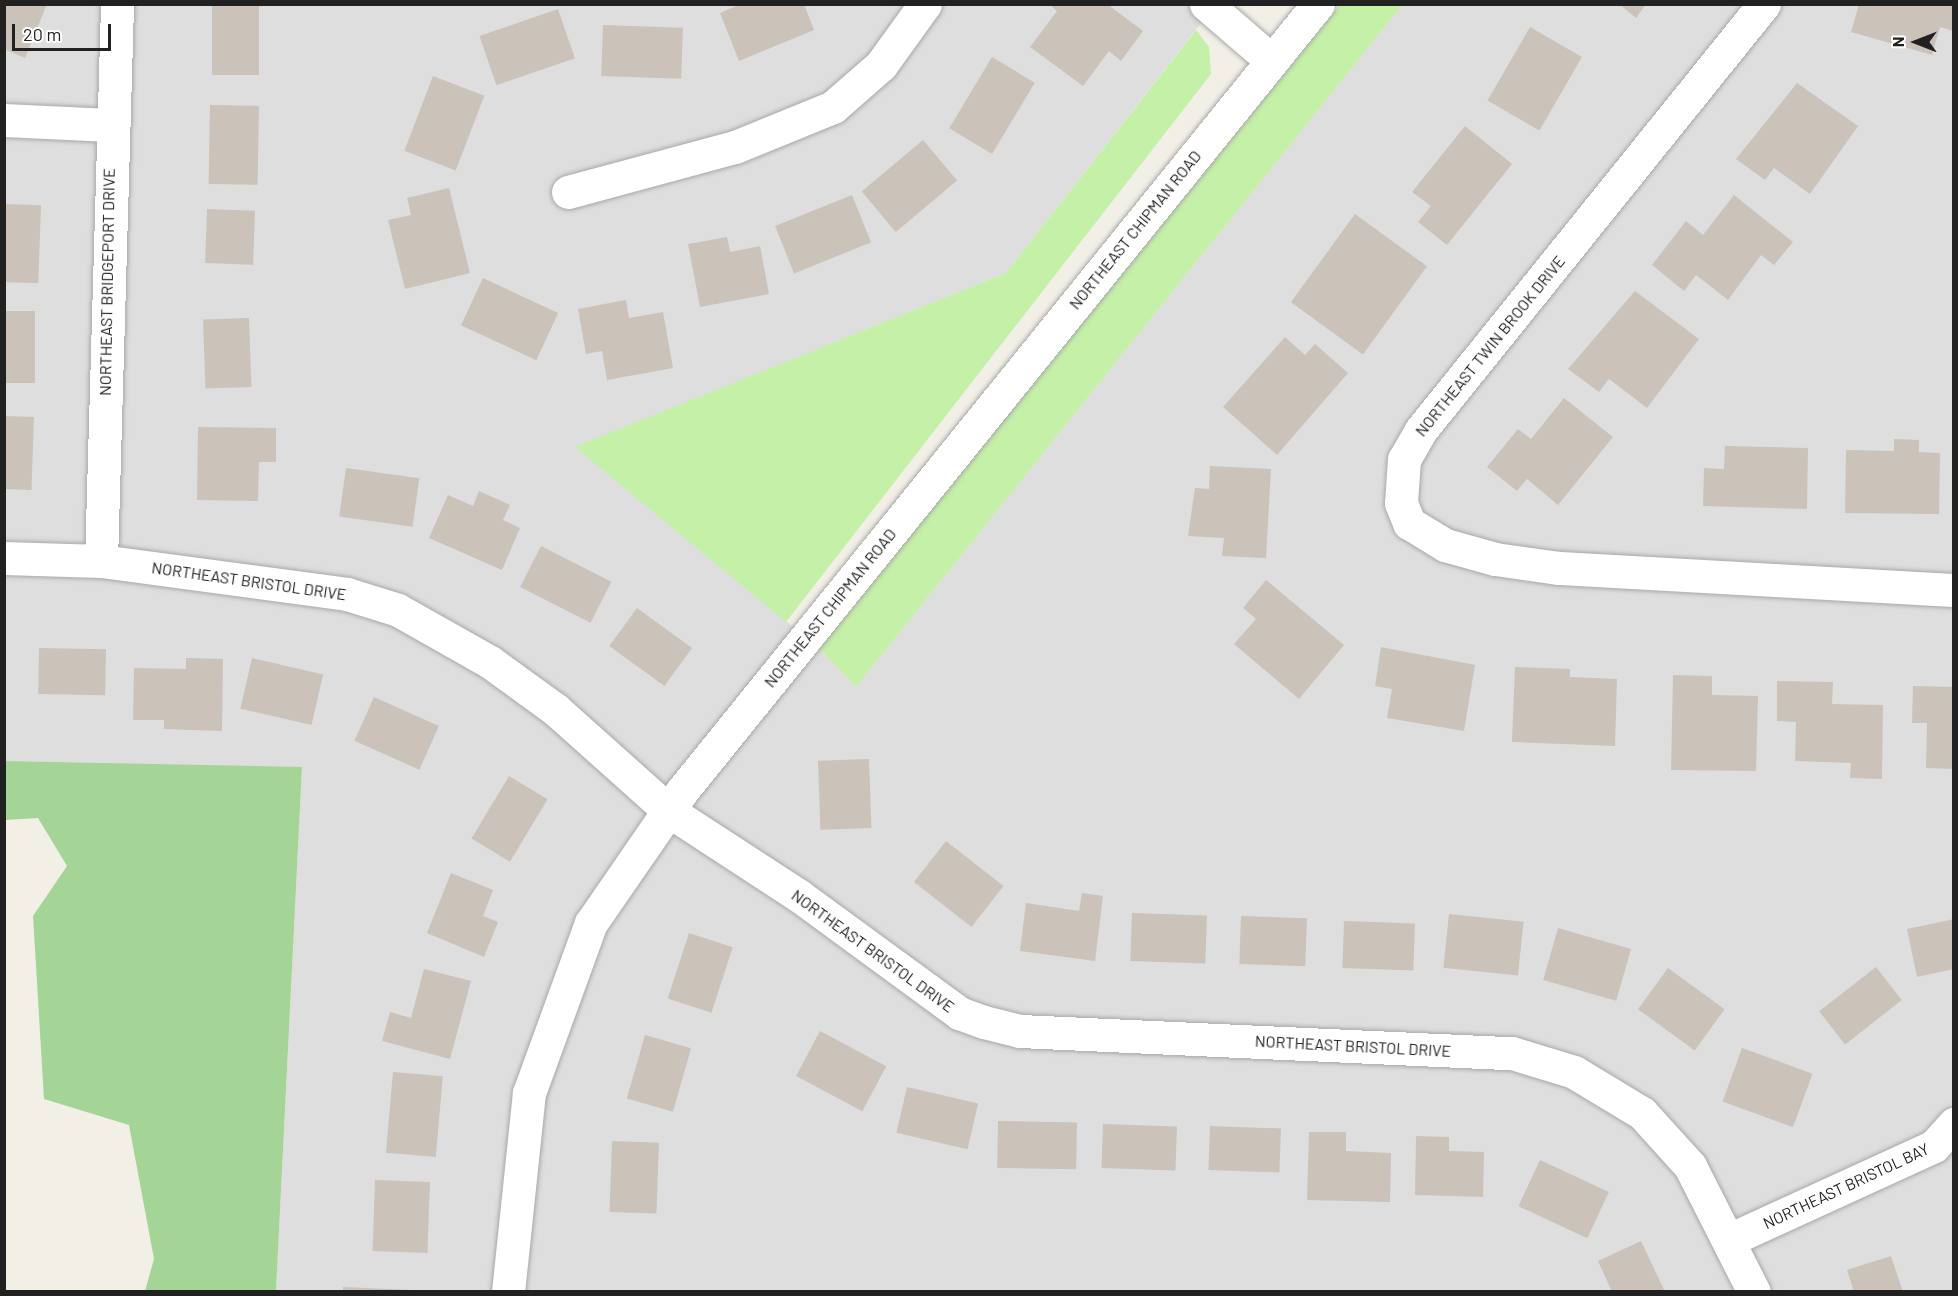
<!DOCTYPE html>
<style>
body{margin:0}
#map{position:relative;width:1958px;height:1296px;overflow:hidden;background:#f2efe7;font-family:Barlow,sans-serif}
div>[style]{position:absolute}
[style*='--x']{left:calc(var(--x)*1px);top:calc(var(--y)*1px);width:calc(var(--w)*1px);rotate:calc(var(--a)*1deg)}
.residential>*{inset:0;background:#dfdede}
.grass>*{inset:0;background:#c5f0a8}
.forest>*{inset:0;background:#a4d597}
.building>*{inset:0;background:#cbc2b9;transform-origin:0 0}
.roads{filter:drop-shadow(0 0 2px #a8a8a8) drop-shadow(0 0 2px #a8a8a8)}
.minor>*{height:33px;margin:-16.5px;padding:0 16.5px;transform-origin:16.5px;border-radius:16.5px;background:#fff}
span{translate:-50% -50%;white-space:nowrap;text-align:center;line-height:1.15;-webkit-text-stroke:4.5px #fff;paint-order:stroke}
.street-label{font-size:16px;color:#212121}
.frame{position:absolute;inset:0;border:6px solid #212121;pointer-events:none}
.north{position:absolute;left:1886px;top:12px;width:60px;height:60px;-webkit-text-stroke:4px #fff;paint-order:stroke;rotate:270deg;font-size:16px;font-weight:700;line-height:24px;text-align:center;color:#212121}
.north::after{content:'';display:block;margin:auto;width:21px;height:27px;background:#212121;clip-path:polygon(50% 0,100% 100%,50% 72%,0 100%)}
.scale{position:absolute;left:12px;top:24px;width:99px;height:27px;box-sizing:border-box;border:3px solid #212121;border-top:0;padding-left:8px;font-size:18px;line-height:21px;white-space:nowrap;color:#212121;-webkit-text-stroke:4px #fff;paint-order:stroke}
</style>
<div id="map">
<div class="residential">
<div style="clip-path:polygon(5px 5px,1215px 5px,1006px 273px,576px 447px,819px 648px,856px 687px,1402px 5px,1953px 5px,1953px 1291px,276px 1291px,302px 768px,5px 761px)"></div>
</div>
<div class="grass">
<div style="clip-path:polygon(1340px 5px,1402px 5px,856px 687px,819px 648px)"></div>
<div style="clip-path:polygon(1196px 30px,1209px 47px,1211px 74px,786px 622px,575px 447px,1006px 273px)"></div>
</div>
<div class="forest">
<div style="clip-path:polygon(5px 761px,302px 767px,276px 1291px,145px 1291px,154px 1259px,129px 1125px,44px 1099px,33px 916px,67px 866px,38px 818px,5px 820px)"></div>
</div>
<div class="building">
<div style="clip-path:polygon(4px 4px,47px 4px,25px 58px,4px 49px)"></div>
<div style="left:212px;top:4px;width:47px;height:71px"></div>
<div style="clip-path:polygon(741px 4px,804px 4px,814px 30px,739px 61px,720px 13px)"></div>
<div style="clip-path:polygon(1049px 4px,1107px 4px,1143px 31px,1121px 61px,1109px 51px,1083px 86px,1030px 47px,1057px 11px)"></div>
<div style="clip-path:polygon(1619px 4px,1646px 4px,1636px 18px)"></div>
<div style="clip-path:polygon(1859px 4px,1954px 4px,1954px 31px,1940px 27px,1932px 55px,1851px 32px)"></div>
<div style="left:558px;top:9px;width:52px;height:83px;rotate:71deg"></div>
<div style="left:603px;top:25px;width:80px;height:51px;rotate:2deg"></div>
<div style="left:1530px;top:27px;width:60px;height:85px;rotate:30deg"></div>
<div style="left:992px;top:57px;width:50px;height:83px;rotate:31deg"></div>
<div style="left:433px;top:76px;width:55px;height:80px;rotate:21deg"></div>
<div style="clip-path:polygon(1797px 83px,1858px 126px,1810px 194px,1774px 168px,1765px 180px,1736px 159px)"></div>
<div style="left:210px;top:105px;width:49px;height:79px;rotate:1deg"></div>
<div style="clip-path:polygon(1465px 126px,1512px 164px,1447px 245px,1418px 222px,1431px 206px,1412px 192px)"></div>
<div style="left:923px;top:140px;width:53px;height:80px;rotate:50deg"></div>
<div style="clip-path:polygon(449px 188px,470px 273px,405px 289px,388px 220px,411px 215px,407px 198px)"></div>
<div style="left:852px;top:195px;width:51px;height:83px;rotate:68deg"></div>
<div style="clip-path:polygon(1734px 195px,1793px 242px,1774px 265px,1761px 255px,1728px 300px,1696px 275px,1684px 291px,1652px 265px,1686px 221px,1703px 235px)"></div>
<div style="left:5px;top:204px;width:36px;height:78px;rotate:2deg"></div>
<div style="left:207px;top:209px;width:48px;height:54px;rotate:2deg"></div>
<div style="left:1355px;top:214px;width:89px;height:109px;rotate:36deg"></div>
<div style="clip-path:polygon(727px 237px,730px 252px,760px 246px,769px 294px,700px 307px,688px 244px)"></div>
<div style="left:483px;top:278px;width:83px;height:52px;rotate:25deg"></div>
<div style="clip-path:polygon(1635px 291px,1699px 339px,1647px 408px,1609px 379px,1599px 392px,1568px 369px)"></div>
<div style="clip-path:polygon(626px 300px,629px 318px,663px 312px,673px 368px,607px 380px,602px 351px,586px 354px,578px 309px)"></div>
<div style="left:4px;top:311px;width:31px;height:72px"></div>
<div style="left:249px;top:318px;width:69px;height:46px;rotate:88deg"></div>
<div style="clip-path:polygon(1285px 337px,1305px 355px,1315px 344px,1348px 373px,1277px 455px,1223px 407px)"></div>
<div style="clip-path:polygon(1564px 398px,1613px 437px,1558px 505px,1527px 479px,1517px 491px,1487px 467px,1518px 429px,1531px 439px)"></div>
<div style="left:4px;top:416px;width:30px;height:73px;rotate:2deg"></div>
<div style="clip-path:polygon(198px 427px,276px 428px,276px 462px,259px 462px,258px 501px,197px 500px)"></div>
<div style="clip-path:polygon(1894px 439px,1919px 440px,1919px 452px,1940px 453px,1939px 514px,1845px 513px,1846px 450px,1894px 451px)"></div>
<div style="clip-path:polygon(1725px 446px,1808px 448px,1807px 509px,1703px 506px,1704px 468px,1724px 469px)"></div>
<div style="clip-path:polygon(1210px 466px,1271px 469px,1266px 558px,1222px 556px,1224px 538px,1188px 536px,1195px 488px,1209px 489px)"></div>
<div style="left:346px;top:468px;width:74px;height:49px;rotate:8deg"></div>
<div style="clip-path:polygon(479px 491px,510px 505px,503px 520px,520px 528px,502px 570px,429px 538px,448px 495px,473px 506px)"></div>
<div style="left:541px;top:546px;width:79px;height:46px;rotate:27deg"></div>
<div style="clip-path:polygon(1266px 580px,1344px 645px,1299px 699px,1234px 644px,1256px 619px,1243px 608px)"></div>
<div style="left:637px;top:608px;width:68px;height:47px;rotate:36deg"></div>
<div style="clip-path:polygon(1381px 647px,1475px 665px,1464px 731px,1387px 718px,1392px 689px,1375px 686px)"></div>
<div style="left:39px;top:648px;width:67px;height:46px;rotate:1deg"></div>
<div style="clip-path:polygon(186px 658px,223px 659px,222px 731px,164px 729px,164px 720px,133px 720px,134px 668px,186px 669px)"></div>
<div style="left:252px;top:658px;width:73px;height:52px;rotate:13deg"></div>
<div style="clip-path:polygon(1515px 667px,1570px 669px,1570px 677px,1617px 679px,1615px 746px,1512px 742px)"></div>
<div style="clip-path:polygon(1673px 675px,1712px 676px,1712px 695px,1758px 696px,1756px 771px,1671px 770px)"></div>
<div style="clip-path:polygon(1777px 681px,1833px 682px,1832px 704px,1883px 705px,1882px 779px,1850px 778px,1851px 763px,1795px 761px,1796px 722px,1777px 721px)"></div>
<div style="clip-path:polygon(1913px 686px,1954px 687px,1954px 769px,1926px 768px,1927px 723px,1912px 723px)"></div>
<div style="left:374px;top:697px;width:71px;height:48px;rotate:24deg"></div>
<div style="left:869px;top:759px;width:69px;height:51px;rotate:88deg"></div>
<div style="left:509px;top:776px;width:45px;height:73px;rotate:31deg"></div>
<div style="left:946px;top:841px;width:73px;height:52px;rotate:38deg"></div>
<div style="clip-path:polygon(451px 873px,493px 890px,483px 916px,498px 922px,484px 957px,427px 933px)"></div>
<div style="clip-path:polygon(1082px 893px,1103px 896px,1095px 961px,1020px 951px,1026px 903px,1079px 911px)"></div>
<div style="left:1132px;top:913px;width:75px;height:48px;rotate:2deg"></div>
<div style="left:1449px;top:914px;width:75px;height:54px;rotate:6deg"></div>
<div style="left:1241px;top:916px;width:66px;height:48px;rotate:2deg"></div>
<div style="clip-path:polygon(1954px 919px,1954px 969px,1917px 977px,1907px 929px)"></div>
<div style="left:1344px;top:921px;width:71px;height:47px;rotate:2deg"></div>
<div style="left:1558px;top:928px;width:76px;height:54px;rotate:16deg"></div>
<div style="left:689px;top:933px;width:46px;height:69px;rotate:18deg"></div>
<div style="left:1876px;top:967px;width:42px;height:72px;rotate:52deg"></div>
<div style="left:1668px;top:968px;width:70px;height:51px;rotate:36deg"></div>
<div style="clip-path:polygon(424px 969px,471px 981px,450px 1059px,382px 1041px,390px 1012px,411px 1018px)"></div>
<div style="left:820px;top:1031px;width:75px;height:51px;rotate:28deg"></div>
<div style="left:645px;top:1035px;width:48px;height:66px;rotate:16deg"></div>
<div style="left:1742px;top:1048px;width:75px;height:57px;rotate:20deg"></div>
<div style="left:393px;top:1072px;width:50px;height:81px;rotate:5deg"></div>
<div style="left:907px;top:1087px;width:73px;height:47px;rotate:13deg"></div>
<div style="left:998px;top:1121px;width:79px;height:47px;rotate:1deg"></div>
<div style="left:1103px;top:1124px;width:74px;height:44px;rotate:2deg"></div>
<div style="left:1210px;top:1126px;width:71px;height:44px;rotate:2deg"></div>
<div style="clip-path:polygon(1309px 1132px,1346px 1132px,1346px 1151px,1391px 1153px,1390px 1202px,1307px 1200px)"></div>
<div style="clip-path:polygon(1416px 1136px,1449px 1137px,1449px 1151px,1484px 1152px,1483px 1197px,1415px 1195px)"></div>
<div style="left:612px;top:1141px;width:47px;height:71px;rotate:2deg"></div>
<div style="left:1540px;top:1160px;width:76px;height:51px;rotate:25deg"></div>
<div style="left:375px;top:1180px;width:55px;height:71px;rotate:2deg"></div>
<div style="clip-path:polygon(1641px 1241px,1665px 1292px,1612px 1292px,1598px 1261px)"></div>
<div style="clip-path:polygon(1891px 1256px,1903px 1292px,1854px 1292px,1847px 1270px)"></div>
<div style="clip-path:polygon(343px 1287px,413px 1290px,413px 1292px,343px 1292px)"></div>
</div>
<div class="roads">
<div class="minor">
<div style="--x:1206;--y:4;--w:87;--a:40.8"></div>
<div style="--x:1764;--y:4;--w:547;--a:128.84"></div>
<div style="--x:1421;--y:430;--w:34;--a:120"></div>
<div style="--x:1404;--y:459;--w:44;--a:93.9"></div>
<div style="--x:1401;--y:503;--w:22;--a:68"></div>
<div style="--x:1409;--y:523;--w:42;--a:31.4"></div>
<div style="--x:1445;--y:545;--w:52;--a:15.6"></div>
<div style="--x:1495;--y:559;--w:65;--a:8"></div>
<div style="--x:1559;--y:568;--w:396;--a:3.2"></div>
<div style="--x:4;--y:120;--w:106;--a:2.7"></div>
<div style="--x:568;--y:192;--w:173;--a:-15.1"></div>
<div style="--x:735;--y:147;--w:106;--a:-22.2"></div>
<div style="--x:833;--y:107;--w:64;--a:-41.2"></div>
<div style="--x:881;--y:65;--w:75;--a:-54.2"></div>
<div style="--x:4;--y:558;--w:97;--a:1.8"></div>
<div style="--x:101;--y:561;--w:248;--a:7.6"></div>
<div style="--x:347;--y:594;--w:53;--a:17.4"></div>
<div style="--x:398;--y:610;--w:106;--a:29.5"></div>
<div style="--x:490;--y:662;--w:82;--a:36"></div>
<div style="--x:556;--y:710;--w:152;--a:41.8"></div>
<div style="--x:669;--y:811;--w:154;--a:33.1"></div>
<div style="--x:798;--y:895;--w:200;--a:36.2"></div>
<div style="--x:959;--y:1013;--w:27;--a:20"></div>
<div style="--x:984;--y:1022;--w:37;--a:14"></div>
<div style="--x:1020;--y:1031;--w:492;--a:2.6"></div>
<div style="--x:1512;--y:1053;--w:65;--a:17"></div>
<div style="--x:1574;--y:1072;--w:79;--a:31.1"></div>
<div style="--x:1642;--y:1113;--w:72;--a:47.8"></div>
<div style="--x:1690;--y:1166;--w:141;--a:63.1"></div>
<div style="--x:101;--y:561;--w:557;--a:-88.35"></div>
<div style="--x:1731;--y:1239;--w:223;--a:-24.6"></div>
<div style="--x:1934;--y:1146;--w:30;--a:-48"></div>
<div style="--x:508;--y:1292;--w:200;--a:-84"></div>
<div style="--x:529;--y:1093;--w:181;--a:-70"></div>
<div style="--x:591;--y:923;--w:160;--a:-55.4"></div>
<div style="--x:682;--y:791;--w:1012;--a:-51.06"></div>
</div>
</div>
<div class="street-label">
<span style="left:1135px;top:230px;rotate:-51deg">NORTHEAST CHIPMAN ROAD</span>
<span style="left:107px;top:282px;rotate:-89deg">NORTHEAST BRIDGEPORT DRIVE</span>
<span style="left:1490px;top:346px;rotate:-51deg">NORTHEAST TWIN BROOK DRIVE</span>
<span style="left:249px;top:581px;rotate:8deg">NORTHEAST BRISTOL DRIVE</span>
<span style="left:830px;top:608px;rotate:-51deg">NORTHEAST CHIPMAN ROAD</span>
<span style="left:873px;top:951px;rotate:36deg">NORTHEAST BRISTOL DRIVE</span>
<span style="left:1353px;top:1046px;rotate:3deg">NORTHEAST BRISTOL DRIVE</span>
<span style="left:1846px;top:1186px;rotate:-25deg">NORTHEAST BRISTOL BAY</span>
</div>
<div class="frame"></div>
<div class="north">N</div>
<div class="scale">20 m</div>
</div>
